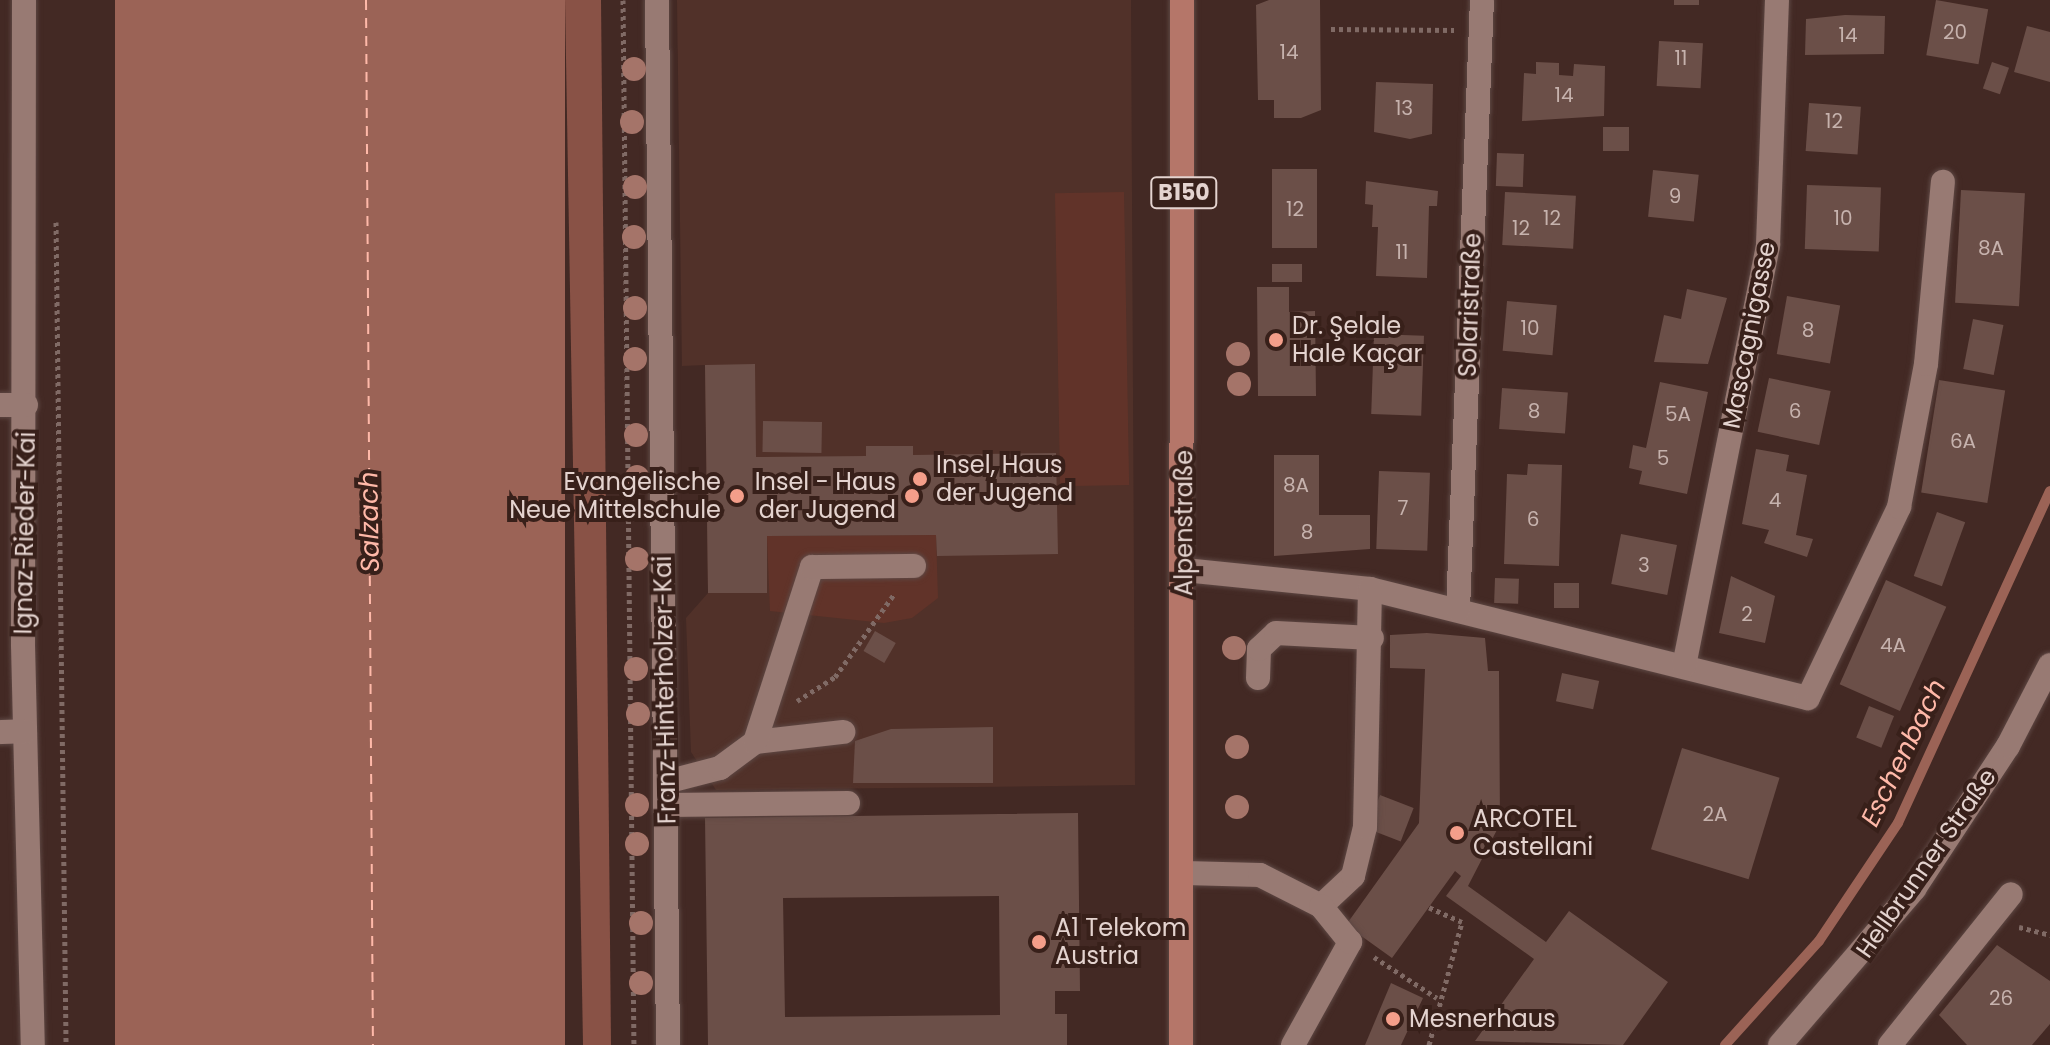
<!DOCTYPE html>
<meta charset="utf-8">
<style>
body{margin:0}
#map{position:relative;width:2050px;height:1045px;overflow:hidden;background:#432924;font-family:Poppins,sans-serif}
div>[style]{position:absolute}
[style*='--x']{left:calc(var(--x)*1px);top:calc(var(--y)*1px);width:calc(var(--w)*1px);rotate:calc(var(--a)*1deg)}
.built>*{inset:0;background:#513129}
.green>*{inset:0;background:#613329;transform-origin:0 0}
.forest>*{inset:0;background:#895246}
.water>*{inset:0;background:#9b6356;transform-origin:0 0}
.stream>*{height:10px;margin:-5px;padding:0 5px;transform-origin:5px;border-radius:5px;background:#9b6356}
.ferry>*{height:2px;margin-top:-1px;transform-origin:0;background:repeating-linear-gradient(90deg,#ffb9a9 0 10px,transparent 0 18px)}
.building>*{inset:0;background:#6b4f48;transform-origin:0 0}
.path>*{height:5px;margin-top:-2.5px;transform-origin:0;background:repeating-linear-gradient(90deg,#806a65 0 4px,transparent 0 8px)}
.roads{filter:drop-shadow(0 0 2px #5d4743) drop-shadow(0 0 2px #5d4743)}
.minor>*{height:24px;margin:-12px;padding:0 12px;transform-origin:12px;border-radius:12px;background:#987a73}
.major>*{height:24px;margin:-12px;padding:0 12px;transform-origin:12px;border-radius:12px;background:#b57669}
.trees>*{width:24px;height:24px;margin:-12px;border-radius:50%;background:#a57469}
.dots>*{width:22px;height:22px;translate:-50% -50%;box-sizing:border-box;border:4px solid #38201a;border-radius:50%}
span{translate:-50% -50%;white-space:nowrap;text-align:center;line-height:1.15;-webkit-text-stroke:8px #38201a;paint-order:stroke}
.number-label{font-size:20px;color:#c6b2ad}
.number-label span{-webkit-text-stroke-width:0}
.shield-label span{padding:2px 6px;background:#38201a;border:2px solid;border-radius:6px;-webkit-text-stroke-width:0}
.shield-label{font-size:22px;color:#e4d3cf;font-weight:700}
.street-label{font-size:24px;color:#e4d3cf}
.poi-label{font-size:24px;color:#e4d3cf}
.left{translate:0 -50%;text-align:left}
.right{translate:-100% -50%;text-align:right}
.water-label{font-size:26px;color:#ffb9a9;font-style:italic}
</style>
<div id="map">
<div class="built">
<div style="clip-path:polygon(677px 0,1131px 0,1135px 785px,716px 790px,691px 752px,686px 618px,708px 593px,705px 365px,682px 366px)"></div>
</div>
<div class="green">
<div style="left:1124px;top:192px;width:293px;height:69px;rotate:89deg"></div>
<div style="clip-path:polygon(936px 535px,938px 598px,912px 618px,884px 623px,770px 611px,767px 536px)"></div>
</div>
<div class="forest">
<div style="clip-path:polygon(565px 0,601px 0,611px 1045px,583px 1045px)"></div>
</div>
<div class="water">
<div style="left:115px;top:0;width:450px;height:1045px"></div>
</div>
<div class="stream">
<div style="--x:1725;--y:1045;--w:140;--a:-47.9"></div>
<div style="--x:1819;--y:941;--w:142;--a:-56.2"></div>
<div style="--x:1898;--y:823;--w:365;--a:-65.4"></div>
</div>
<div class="ferry">
<div style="--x:366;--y:0;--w:1045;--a:89.62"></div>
</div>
<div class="building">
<div style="clip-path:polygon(1269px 0,1320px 0,1321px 110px,1301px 118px,1274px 118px,1274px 100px,1258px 100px,1256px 5px)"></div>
<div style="left:1674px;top:0;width:25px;height:5px"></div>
<div style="left:1936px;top:0;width:53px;height:56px;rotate:10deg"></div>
<div style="clip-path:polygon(1845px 15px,1885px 16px,1884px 54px,1805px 55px,1806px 19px)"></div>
<div style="clip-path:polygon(2027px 26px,2050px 32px,2050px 82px,2014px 72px)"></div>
<div style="left:1659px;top:41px;width:44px;height:45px;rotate:3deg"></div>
<div style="clip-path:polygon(1536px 62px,1559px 63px,1559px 75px,1573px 76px,1574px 64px,1605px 66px,1604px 116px,1522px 121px,1524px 73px,1536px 74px)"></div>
<div style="left:1992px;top:62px;width:18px;height:28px;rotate:19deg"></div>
<div style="clip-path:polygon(1376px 82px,1433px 84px,1432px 134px,1410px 139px,1374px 132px)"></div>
<div style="left:1809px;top:103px;width:52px;height:48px;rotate:4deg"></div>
<div style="left:1603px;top:127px;width:26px;height:24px"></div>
<div style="left:1497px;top:153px;width:27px;height:33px;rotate:2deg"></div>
<div style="left:1317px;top:169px;width:79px;height:45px;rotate:90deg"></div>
<div style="left:1653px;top:170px;width:46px;height:47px;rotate:6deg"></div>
<div style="clip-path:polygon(1366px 181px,1438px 191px,1437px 206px,1429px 206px,1427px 278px,1376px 276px,1378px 227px,1372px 227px,1373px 205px,1365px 204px)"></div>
<div style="left:1807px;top:185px;width:74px;height:64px;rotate:2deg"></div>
<div style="left:1961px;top:190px;width:64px;height:113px;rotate:3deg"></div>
<div style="left:1505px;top:192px;width:71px;height:53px;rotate:3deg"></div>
<div style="left:1302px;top:264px;width:18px;height:30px;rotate:90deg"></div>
<div style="clip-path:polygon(1257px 287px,1289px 287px,1289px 312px,1315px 311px,1316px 396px,1258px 396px)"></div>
<div style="clip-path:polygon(1687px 289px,1727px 298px,1708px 364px,1654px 362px,1664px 315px,1681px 319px)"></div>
<div style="left:1787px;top:296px;width:54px;height:59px;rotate:10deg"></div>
<div style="left:1507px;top:301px;width:50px;height:50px;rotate:5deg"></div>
<div style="left:1973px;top:319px;width:31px;height:51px;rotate:11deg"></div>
<div style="left:1374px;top:334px;width:50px;height:80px;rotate:2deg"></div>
<div style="clip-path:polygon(755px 364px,756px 457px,866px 456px,866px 446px,913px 446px,913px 455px,1056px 453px,1058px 554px,937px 556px,936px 535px,767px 536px,767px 593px,708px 593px,705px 365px)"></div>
<div style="left:1769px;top:378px;width:63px;height:55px;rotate:12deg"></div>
<div style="left:1939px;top:380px;width:67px;height:114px;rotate:9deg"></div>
<div style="clip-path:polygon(1660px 382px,1708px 392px,1687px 494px,1639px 484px,1642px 471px,1629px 468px,1633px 445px,1646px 448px)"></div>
<div style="left:1502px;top:388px;width:66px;height:41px;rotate:4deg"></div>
<div style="left:763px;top:421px;width:59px;height:31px;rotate:1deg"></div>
<div style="clip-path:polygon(1756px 449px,1789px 455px,1786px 471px,1807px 475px,1796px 535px,1813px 539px,1807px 557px,1764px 543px,1769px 530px,1742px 524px)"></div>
<div style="clip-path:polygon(1274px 455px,1319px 455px,1319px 515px,1370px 515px,1370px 549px,1274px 556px)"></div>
<div style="clip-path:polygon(1528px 464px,1562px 465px,1559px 566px,1504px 564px,1507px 474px,1527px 475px)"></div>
<div style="left:1379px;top:471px;width:51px;height:78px;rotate:2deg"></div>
<div style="left:1937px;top:512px;width:30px;height:68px;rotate:20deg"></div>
<div style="left:1621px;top:534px;width:57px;height:51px;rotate:11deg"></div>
<div style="clip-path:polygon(1731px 576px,1775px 596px,1765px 643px,1719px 633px)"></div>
<div style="left:1495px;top:578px;width:24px;height:25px;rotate:2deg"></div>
<div style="left:1886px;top:580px;width:66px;height:114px;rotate:24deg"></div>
<div style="left:1554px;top:583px;width:25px;height:25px"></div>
<div style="left:875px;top:631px;width:24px;height:23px;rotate:30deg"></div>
<div style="clip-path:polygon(1427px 633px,1485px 638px,1488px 671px,1499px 671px,1500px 824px,1468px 886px,1546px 942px,1569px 911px,1668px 982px,1623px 1045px,1475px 1041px,1534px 959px,1446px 896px,1461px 876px,1455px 871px,1392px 958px,1346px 925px,1419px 823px,1425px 669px,1390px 668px,1390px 635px)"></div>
<div style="left:1562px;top:673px;width:38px;height:29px;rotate:12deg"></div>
<div style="left:1869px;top:706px;width:27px;height:34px;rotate:22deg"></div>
<div style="clip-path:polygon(993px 727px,993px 783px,853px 783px,855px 741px,891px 729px)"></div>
<div style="left:1682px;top:748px;width:102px;height:106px;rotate:17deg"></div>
<div style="left:1380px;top:795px;width:36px;height:36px;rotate:21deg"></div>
<div style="clip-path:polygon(evenodd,1078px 813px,1080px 991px,1055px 991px,1055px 1014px,1067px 1014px,1067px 1045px,708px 1045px,705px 818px,1078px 813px,999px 896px,1000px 1015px,785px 1017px,783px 898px,999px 896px)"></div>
<div style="clip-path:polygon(1997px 945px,2050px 981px,2050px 1024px,2032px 1045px,1967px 1045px,1939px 1015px)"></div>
<div style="clip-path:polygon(1391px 983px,1423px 998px,1401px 1045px,1365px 1045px)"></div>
</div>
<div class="path">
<div style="--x:623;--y:0;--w:1045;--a:89.4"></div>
<div style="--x:1331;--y:29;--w:123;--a:0.5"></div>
<div style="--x:56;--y:222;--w:823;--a:89.3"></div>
<div style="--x:797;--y:701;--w:45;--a:-32.3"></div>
<div style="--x:835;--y:677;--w:103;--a:-54.5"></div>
<div style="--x:2019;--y:927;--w:32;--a:14"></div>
<div style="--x:1374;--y:957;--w:75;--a:33.1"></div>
<div style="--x:1429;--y:1045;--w:127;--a:-75"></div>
<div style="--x:1462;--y:922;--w:36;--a:-156"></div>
</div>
<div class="roads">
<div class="minor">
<div style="--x:24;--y:0;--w:645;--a:90.09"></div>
<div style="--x:23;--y:645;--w:400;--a:88.6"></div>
<div style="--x:657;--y:0;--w:1045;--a:89.4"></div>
<div style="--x:0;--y:405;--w:26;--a:0"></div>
<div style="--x:1184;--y:570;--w:187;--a:5.8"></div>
<div style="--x:1370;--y:589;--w:451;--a:14"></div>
<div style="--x:1808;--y:698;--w:212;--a:-64.5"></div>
<div style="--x:1899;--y:507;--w:146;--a:-79.3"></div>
<div style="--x:1926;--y:364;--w:183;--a:-84.7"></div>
<div style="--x:1458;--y:610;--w:610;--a:-87.75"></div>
<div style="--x:1684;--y:666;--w:429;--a:-78.7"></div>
<div style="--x:1768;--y:245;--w:245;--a:-87.9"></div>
<div style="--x:1258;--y:678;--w:29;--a:-88"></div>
<div style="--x:1259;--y:649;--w:23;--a:-43"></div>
<div style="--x:1276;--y:633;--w:96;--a:3"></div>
<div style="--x:0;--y:732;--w:25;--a:-2"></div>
<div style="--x:755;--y:742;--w:89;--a:-6.5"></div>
<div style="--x:666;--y:782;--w:56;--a:-14.5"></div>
<div style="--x:720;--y:768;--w:44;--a:-36.6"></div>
<div style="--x:755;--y:742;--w:184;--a:-72"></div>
<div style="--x:812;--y:567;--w:102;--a:-0.6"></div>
<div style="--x:666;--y:805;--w:182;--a:-0.6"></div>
<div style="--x:1185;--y:873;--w:75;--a:1.5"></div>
<div style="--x:1260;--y:875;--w:68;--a:26.9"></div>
<div style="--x:1321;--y:906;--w:44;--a:-43.2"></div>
<div style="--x:1353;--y:876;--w:50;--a:-76.2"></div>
<div style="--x:1365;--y:827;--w:238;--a:-88.8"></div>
<div style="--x:1293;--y:1045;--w:118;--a:-61"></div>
<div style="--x:1350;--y:942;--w:46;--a:-128.9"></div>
<div style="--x:1780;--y:1045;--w:206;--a:-49.3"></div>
<div style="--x:1914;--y:889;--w:171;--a:-56.7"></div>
<div style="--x:2008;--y:746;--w:91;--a:-62.6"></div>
<div style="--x:1890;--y:1045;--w:193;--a:-51.3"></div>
</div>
<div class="major">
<div style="--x:1181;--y:1045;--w:1045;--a:-89.95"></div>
</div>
</div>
<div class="trees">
<div style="left:634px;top:69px"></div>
<div style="left:632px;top:122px"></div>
<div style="left:635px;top:187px"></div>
<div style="left:634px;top:237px"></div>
<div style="left:635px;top:308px"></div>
<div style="left:1238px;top:354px"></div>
<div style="left:635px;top:359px"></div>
<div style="left:1239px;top:384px"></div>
<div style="left:636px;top:435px"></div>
<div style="left:637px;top:477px"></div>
<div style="left:637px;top:559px"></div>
<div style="left:1234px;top:648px"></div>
<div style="left:636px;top:669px"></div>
<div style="left:638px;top:714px"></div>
<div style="left:1237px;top:747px"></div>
<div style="left:637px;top:805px"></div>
<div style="left:1237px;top:807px"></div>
<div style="left:637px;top:844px"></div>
<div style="left:641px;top:923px"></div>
<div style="left:641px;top:983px"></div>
</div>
<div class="dots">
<div style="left:1276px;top:340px;background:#f49e8a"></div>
<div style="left:920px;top:479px;background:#f49e8a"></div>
<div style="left:737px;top:496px;background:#f49e8a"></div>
<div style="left:912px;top:496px;background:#f49e8a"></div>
<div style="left:1457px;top:833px;background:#f49e8a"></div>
<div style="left:1039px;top:942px;background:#f49e8a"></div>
<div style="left:1393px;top:1019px;background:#f49e8a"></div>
</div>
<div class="number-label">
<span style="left:1955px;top:32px">20</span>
<span style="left:1848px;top:35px">14</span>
<span style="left:1289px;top:52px">14</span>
<span style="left:1681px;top:58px">11</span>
<span style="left:1564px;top:95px">14</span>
<span style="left:1404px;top:108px">13</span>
<span style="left:1834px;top:121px">12</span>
<span style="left:1675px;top:196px">9</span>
<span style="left:1295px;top:209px">12</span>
<span style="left:1552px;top:218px">12</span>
<span style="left:1843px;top:218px">10</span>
<span style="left:1521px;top:228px">12</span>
<span style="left:1991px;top:248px">8A</span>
<span style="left:1402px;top:252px">11</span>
<span style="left:1530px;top:328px">10</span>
<span style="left:1808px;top:330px">8</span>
<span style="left:1534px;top:411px">8</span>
<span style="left:1795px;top:411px">6</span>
<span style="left:1678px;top:414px">5A</span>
<span style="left:1963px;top:441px">6A</span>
<span style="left:1663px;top:458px">5</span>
<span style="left:1296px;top:485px">8A</span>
<span style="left:1775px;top:500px">4</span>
<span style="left:1403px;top:508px">7</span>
<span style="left:1533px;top:519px">6</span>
<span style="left:1307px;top:532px">8</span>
<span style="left:1644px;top:565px">3</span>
<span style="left:1747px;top:614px">2</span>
<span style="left:1893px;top:645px">4A</span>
<span style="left:1715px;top:814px">2A</span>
<span style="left:2001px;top:998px">26</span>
</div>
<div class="shield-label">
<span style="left:1184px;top:193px">B150</span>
</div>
<div class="street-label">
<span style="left:1470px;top:305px;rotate:-88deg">Solaristraße</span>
<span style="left:1749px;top:335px;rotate:-79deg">Mascagnigasse</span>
<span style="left:1184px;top:523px;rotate:-90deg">Alpenstraße</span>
<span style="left:25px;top:533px;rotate:-89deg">Ignaz-Rieder-Kai</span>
<span style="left:665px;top:690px;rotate:-91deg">Franz-Hinterholzer-Kai</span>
<span style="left:1926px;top:863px;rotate:-55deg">Hellbrunner Straße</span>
</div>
<div class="poi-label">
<span class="left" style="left:1292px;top:340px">Dr. Şelale<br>Hale Kaçar</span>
<span class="left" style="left:936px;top:479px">Insel, Haus<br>der Jugend</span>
<span class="right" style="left:721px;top:496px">Evangelische<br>Neue Mittelschule</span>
<span class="right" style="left:896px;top:496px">Insel - Haus<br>der Jugend</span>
<span class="left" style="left:1473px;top:833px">ARCOTEL<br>Castellani</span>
<span class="left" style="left:1055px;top:942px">A1 Telekom<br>Austria</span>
<span class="left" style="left:1409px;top:1019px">Mesnerhaus</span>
</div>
<div class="water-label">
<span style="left:370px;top:522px;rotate:-91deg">Salzach</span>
<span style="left:1904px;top:753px;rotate:-64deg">Eschenbach</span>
</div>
</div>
